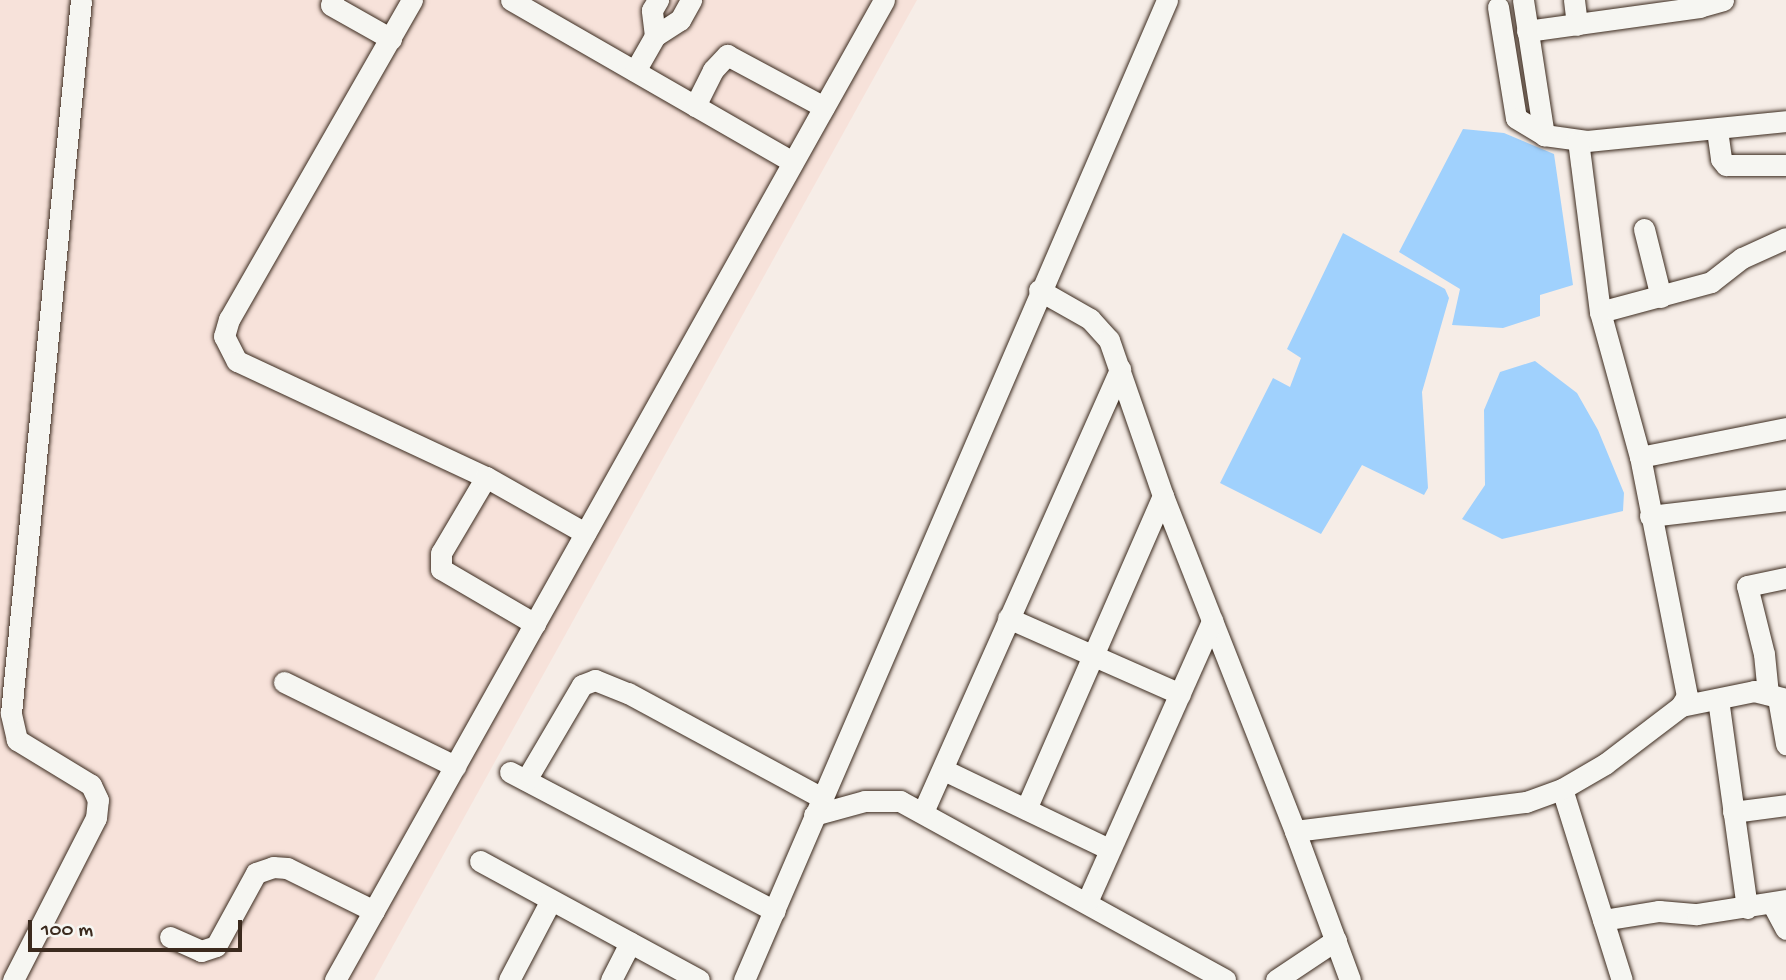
<!DOCTYPE html>
<style>
body{margin:0}
#map{position:relative;width:1786px;height:980px;overflow:hidden;background:#f6ede7;font-family:"Gochi Hand",sans-serif}
div>[style]{position:absolute}
[style*='--x']{left:calc(var(--x)*1px);top:calc(var(--y)*1px);width:calc(var(--w)*1px);rotate:calc(var(--a)*1deg)}
.built>*{inset:0;background:#f7e2da}
.water>*{inset:0;background:#a0d1fd}
.roads{filter:drop-shadow(0 0 2px #3b2a1e) drop-shadow(0 0 2px #3b2a1e)}
.minor>*{height:21px;margin:-10.5px;padding:0 10.5px;transform-origin:10.5px;border-radius:10.5px;background:#f6f6f2}
span{translate:-50% -50%;white-space:nowrap;text-align:center;line-height:1.15;-webkit-text-stroke:6px #f6f6f2;paint-order:stroke}
.scale{position:absolute;left:28px;top:920px;width:214px;height:32px;box-sizing:border-box;border:4px solid #3b2a1e;border-top:0;padding-left:9px;font-size:21px;line-height:24px;white-space:nowrap;color:#3b2a1e;-webkit-text-stroke:5px #f6f6f2;paint-order:stroke}
</style>
<div id="map">
<div class="built">
<div style="clip-path:polygon(0 0,917px 0,374px 980px,0 980px)"></div>
</div>
<div class="water">
<div style="clip-path:polygon(1463px 129px,1504px 133px,1554px 154px,1573px 285px,1540px 295px,1540px 316px,1503px 328px,1452px 325px,1460px 289px,1399px 252px)"></div>
<div style="clip-path:polygon(1343px 233px,1445px 289px,1449px 298px,1422px 392px,1428px 488px,1424px 495px,1362px 465px,1321px 534px,1220px 483px,1273px 378px,1290px 387px,1301px 358px,1287px 349px)"></div>
<div style="clip-path:polygon(1535px 361px,1577px 393px,1598px 430px,1624px 493px,1623px 511px,1502px 539px,1462px 519px,1485px 485px,1484px 410px,1500px 372px)"></div>
</div>
<div class="roads">
<div class="minor">
<div style="--x:333;--y:0;--w:5;--a:112"></div>
<div style="--x:331;--y:5;--w:69;--a:29.5"></div>
<div style="--x:412;--y:0;--w:368;--a:119.8"></div>
<div style="--x:229;--y:319;--w:18;--a:106"></div>
<div style="--x:224;--y:336;--w:28;--a:63"></div>
<div style="--x:237;--y:361;--w:275;--a:25"></div>
<div style="--x:486;--y:477;--w:114;--a:29.5"></div>
<div style="--x:511;--y:0;--w:325;--a:29.9"></div>
<div style="--x:1523;--y:0;--w:137;--a:81.2"></div>
<div style="--x:1574;--y:0;--w:25;--a:83"></div>
<div style="--x:1498;--y:7;--w:112;--a:80.8"></div>
<div style="--x:1516;--y:118;--w:33;--a:31"></div>
<div style="--x:1544;--y:135;--w:43;--a:7.9"></div>
<div style="--x:1587;--y:141;--w:200;--a:-5.7"></div>
<div style="--x:1527;--y:31;--w:174;--a:-7.9"></div>
<div style="--x:1699;--y:7;--w:25;--a:-16"></div>
<div style="--x:655;--y:36;--w:26;--a:-97"></div>
<div style="--x:652;--y:10;--w:12;--a:-59"></div>
<div style="--x:635;--y:71;--w:40;--a:-60.3"></div>
<div style="--x:655;--y:36;--w:30;--a:-33"></div>
<div style="--x:680;--y:20;--w:23;--a:-61"></div>
<div style="--x:695;--y:106;--w:40;--a:-63.4"></div>
<div style="--x:713;--y:70;--w:21;--a:-47"></div>
<div style="--x:727;--y:55;--w:110;--a:28.2"></div>
<div style="--x:1717;--y:130;--w:29;--a:82"></div>
<div style="--x:1721;--y:159;--w:8;--a:50"></div>
<div style="--x:1726;--y:165;--w:60;--a:0"></div>
<div style="--x:1644;--y:229;--w:70;--a:76"></div>
<div style="--x:1039;--y:290;--w:59;--a:29.6"></div>
<div style="--x:1090;--y:319;--w:28;--a:48"></div>
<div style="--x:1109;--y:340;--w:165;--a:70.9"></div>
<div style="--x:1163;--y:496;--w:360;--a:68.5"></div>
<div style="--x:1600;--y:312;--w:115;--a:-15.1"></div>
<div style="--x:1711;--y:282;--w:39;--a:-38"></div>
<div style="--x:1742;--y:258;--w:48;--a:-24.4"></div>
<div style="--x:1640;--y:457;--w:149;--a:-11.2"></div>
<div style="--x:486;--y:477;--w:88;--a:120.6"></div>
<div style="--x:441;--y:553;--w:16;--a:90"></div>
<div style="--x:441;--y:569;--w:109;--a:30.3"></div>
<div style="--x:1650;--y:516;--w:137;--a:-6.7"></div>
<div style="--x:1008;--y:618;--w:188;--a:23.8"></div>
<div style="--x:284;--y:682;--w:191;--a:26.2"></div>
<div style="--x:1768;--y:694;--w:40;--a:-95.7"></div>
<div style="--x:1764;--y:654;--w:70;--a:-104"></div>
<div style="--x:1747;--y:586;--w:40;--a:-12"></div>
<div style="--x:1778;--y:698;--w:47;--a:80.1"></div>
<div style="--x:1718;--y:699;--w:211;--a:82.1"></div>
<div style="--x:1681;--y:706;--w:75;--a:-11.6"></div>
<div style="--x:1754;--y:691;--w:33;--a:14"></div>
<div style="--x:944;--y:770;--w:183;--a:25.6"></div>
<div style="--x:510;--y:772;--w:299;--a:27.7"></div>
<div style="--x:526;--y:780;--w:110;--a:-59.5"></div>
<div style="--x:582;--y:685;--w:14;--a:-21"></div>
<div style="--x:595;--y:680;--w:35;--a:22"></div>
<div style="--x:628;--y:693;--w:221;--a:28.4"></div>
<div style="--x:1562;--y:789;--w:200;--a:72.6"></div>
<div style="--x:1026;--y:809;--w:342;--a:-66.4"></div>
<div style="--x:923;--y:812;--w:485;--a:-66"></div>
<div style="--x:1733;--y:812;--w:53;--a:-7.5"></div>
<div style="--x:814;--y:815;--w:53;--a:-15.4"></div>
<div style="--x:865;--y:801;--w:35;--a:0"></div>
<div style="--x:900;--y:801;--w:371;--a:28.8"></div>
<div style="--x:480;--y:861;--w:249;--a:28.5"></div>
<div style="--x:1087;--y:902;--w:308;--a:-66"></div>
<div style="--x:1773;--y:905;--w:27;--a:62"></div>
<div style="--x:1603;--y:920;--w:57;--a:-9.1"></div>
<div style="--x:1659;--y:911;--w:38;--a:5"></div>
<div style="--x:1697;--y:914;--w:90;--a:-8.9"></div>
<div style="--x:170;--y:937;--w:34;--a:24"></div>
<div style="--x:201;--y:951;--w:16;--a:-18"></div>
<div style="--x:216;--y:946;--w:83;--a:-61.3"></div>
<div style="--x:256;--y:873;--w:18;--a:-19"></div>
<div style="--x:273;--y:867;--w:14;--a:4"></div>
<div style="--x:287;--y:868;--w:97;--a:26.3"></div>
<div style="--x:13;--y:980;--w:182;--a:-62.9"></div>
<div style="--x:96;--y:818;--w:18;--a:-84"></div>
<div style="--x:98;--y:800;--w:17;--a:-115"></div>
<div style="--x:91;--y:785;--w:87;--a:-148.7"></div>
<div style="--x:17;--y:740;--w:28;--a:-103"></div>
<div style="--x:11;--y:713;--w:716;--a:-84.39"></div>
<div style="--x:335;--y:980;--w:1123;--a:-60.74"></div>
<div style="--x:509;--y:980;--w:90;--a:-62.3"></div>
<div style="--x:611;--y:980;--w:42;--a:-62.8"></div>
<div style="--x:744;--y:980;--w:1067;--a:-66.65"></div>
<div style="--x:1276;--y:980;--w:72;--a:-33.7"></div>
<div style="--x:1350;--y:980;--w:159;--a:-110.3"></div>
<div style="--x:1295;--y:831;--w:233;--a:-7.2"></div>
<div style="--x:1526;--y:802;--w:38;--a:-20"></div>
<div style="--x:1562;--y:789;--w:50;--a:-30.2"></div>
<div style="--x:1605;--y:764;--w:96;--a:-37.3"></div>
<div style="--x:1681;--y:706;--w:12;--a:-59"></div>
<div style="--x:1687;--y:696;--w:244;--a:-101.1"></div>
<div style="--x:1640;--y:457;--w:150;--a:-105.4"></div>
<div style="--x:1600;--y:312;--w:172;--a:-97.3"></div>
</div>
</div>
<div class="scale">100 m</div>
</div>
